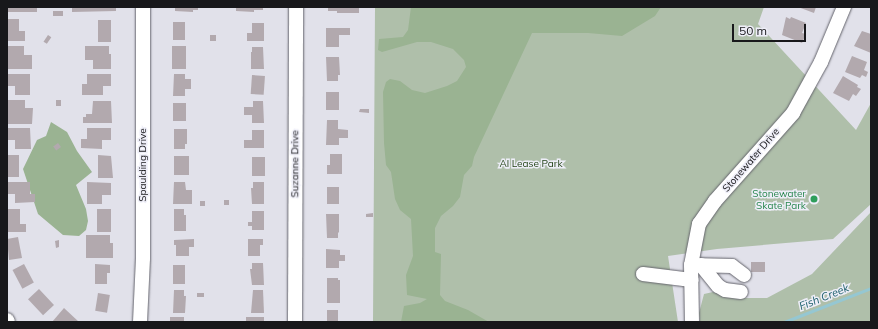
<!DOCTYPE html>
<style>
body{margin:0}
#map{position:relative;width:878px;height:329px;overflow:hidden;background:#e1e1ea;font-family:Mulish,sans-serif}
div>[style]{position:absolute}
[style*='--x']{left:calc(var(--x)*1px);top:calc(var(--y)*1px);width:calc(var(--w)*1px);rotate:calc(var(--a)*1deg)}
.green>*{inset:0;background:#afbfaa}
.forest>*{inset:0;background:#9ab392}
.stream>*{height:3px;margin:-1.5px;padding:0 1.5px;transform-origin:1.5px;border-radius:1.5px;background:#95c7d2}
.building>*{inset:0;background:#b2a9ae;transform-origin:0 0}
.roads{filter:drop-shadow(0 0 1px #64646c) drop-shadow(0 0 1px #64646c)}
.minor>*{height:14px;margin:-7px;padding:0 7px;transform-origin:7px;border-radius:7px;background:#fff}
.dots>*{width:11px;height:11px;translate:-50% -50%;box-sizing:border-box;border:2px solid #eeeef8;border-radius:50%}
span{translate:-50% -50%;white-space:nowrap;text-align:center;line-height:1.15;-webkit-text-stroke:3px #eeeef8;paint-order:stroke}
.street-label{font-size:10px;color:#18181b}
.park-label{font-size:10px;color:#1c3e0f}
.leisure-label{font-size:10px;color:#27864d}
.right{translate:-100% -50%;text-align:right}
.water-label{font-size:11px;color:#20626e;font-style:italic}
.frame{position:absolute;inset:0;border:8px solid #18181b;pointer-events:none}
.scale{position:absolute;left:732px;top:24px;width:74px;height:18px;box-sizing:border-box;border:2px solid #18181b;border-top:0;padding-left:5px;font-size:12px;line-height:14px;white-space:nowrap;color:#18181b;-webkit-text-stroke:3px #eeeef8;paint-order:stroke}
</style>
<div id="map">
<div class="green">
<div style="clip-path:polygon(375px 7px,764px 7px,758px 24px,856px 130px,871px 103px,871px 204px,833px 239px,717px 249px,668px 256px,678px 322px,373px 322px)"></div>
<div style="clip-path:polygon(871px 212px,871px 322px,700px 322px,699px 313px,704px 294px,713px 292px,743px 298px,767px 298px,812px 274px)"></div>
</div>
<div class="forest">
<div style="clip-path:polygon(411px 7px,661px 7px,655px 16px,622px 36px,588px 33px,532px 33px,474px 157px,472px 166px,464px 175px,460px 197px,453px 206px,441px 216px,435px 228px,435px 252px,441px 254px,440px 295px,445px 301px,468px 310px,489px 322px,401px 322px,404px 306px,420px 303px,427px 299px,407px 295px,406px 275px,413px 256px,411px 219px,400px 210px,395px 199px,391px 172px,386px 165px,384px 143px,383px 92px,386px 82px,390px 79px,400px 81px,412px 90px,425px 93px,447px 86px,457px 81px,466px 67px,464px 60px,453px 49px,431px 42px,417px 42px,382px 52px,378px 50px,379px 39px,403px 37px,408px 30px)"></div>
<div style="clip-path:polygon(51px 122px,67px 132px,77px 151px,92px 172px,76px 185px,86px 209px,88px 221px,86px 230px,79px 236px,63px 235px,38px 214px,23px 169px,37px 140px,46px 136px)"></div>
</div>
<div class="stream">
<div style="--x:784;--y:322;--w:93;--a:-21.3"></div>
</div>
<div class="building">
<div style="left:7px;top:7px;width:30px;height:5px"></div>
<div style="clip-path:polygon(72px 7px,116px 7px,116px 11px,72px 12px)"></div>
<div style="clip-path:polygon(175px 7px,198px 7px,198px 10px,193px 10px,193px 12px,175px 11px)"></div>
<div style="clip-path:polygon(236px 7px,263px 7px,263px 10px,254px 10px,254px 12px,236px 11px)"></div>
<div style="clip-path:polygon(328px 7px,359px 7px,359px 13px,337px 13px,337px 11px,328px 11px)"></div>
<div style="clip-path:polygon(798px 7px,816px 7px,814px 13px)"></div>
<div style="left:53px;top:11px;width:10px;height:5px"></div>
<div style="clip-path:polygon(786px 17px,790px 19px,791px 17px,806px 23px,802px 33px,806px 34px,802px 43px,782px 35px)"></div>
<div style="clip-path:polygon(7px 19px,19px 19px,19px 31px,25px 31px,25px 41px,7px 41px)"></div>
<div style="left:98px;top:20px;width:13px;height:22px"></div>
<div style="left:173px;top:22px;width:12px;height:18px"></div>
<div style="clip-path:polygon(252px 23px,264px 23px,264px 41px,247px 41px,247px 33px,252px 33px)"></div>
<div style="clip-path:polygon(326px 28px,350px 28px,350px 35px,339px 35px,339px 47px,326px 47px)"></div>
<div style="clip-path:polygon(862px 31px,871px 34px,871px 53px,854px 46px)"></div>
<div style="left:48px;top:35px;width:4px;height:8px;rotate:34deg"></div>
<div style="left:210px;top:35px;width:6px;height:6px"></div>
<div style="clip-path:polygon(7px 46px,24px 46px,24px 55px,32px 55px,32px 69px,8px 69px)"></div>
<div style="clip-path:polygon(85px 46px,109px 46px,109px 54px,111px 54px,111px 69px,93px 69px,93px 60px,85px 60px)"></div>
<div style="left:172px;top:46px;width:14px;height:23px"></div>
<div style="clip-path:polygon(252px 47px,263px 47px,264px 69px,251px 69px,251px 52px,252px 52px)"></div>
<div style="clip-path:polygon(852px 56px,867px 62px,864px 70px,868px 72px,866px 77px,862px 75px,860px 78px,845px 72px)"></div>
<div style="clip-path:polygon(326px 57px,339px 57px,340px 75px,338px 75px,338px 81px,327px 81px)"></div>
<div style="clip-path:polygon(7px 74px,30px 74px,30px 95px,15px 95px,15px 86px,7px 86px)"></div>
<div style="clip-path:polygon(87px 74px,111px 74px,111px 86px,103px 86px,103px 95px,82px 95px,82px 84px,87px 84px)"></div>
<div style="clip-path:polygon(174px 74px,185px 74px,185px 79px,191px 79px,191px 89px,185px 89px,185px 96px,173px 96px)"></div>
<div style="left:252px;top:75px;width:13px;height:19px;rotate:4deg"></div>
<div style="clip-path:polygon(843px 76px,858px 85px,857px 87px,861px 89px,856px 96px,853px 94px,849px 101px,833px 93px)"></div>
<div style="left:326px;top:92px;width:13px;height:18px"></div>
<div style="clip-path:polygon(7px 100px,25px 100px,25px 108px,33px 108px,32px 124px,8px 124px)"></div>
<div style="left:56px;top:100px;width:5px;height:6px"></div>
<div style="clip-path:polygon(93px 101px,111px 101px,112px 123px,83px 123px,83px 117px,86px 117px,86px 114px,92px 114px)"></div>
<div style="clip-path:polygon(253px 101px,263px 101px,264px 123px,252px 123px,252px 115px,244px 115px,244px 107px,253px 107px)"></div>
<div style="left:173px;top:103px;width:13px;height:18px"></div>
<div style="clip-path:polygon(360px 109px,369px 109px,369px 113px,359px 112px)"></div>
<div style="clip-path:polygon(327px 120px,338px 120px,338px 129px,348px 130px,348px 138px,339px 138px,339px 145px,326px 145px)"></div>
<div style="clip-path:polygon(7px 128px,30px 128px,31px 149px,15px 149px,15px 140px,7px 140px)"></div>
<div style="clip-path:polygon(87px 128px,111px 128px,111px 140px,102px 140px,102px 149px,81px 148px,81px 139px,87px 139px)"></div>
<div style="clip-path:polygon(174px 129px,187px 129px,187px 144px,185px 144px,185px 149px,174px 149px)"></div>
<div style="clip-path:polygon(252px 130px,264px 130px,264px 148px,244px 148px,244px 140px,252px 140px)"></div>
<div style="left:58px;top:143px;width:5px;height:6px;rotate:53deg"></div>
<div style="clip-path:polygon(330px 154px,342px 154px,342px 174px,327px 174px,327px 165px,330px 165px)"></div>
<div style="left:7px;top:155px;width:12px;height:22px"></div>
<div style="clip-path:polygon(98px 155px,111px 156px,113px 178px,98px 178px)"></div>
<div style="left:174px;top:156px;width:15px;height:19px"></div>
<div style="left:252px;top:157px;width:13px;height:19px"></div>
<div style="clip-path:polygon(7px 182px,30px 182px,30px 194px,35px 194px,35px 202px,15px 203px,15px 194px,7px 194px)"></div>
<div style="clip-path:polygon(87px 182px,111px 183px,111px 195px,102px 195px,102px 204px,87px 204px)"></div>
<div style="clip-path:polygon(174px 182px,185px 182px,186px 190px,192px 190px,192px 204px,173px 204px)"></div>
<div style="clip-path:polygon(253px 182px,264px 182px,264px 204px,252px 204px,251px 188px,253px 188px)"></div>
<div style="left:327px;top:187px;width:12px;height:17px"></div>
<div style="left:224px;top:200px;width:5px;height:5px"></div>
<div style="left:200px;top:201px;width:5px;height:5px"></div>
<div style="clip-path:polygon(7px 209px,20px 209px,20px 224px,26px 224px,26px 232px,7px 232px)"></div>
<div style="left:97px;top:209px;width:14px;height:23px"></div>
<div style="clip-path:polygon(174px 209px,184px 209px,184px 215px,186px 215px,186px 231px,174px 231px)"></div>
<div style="clip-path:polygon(252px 211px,264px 211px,264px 230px,252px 230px,252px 226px,248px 226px,248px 222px,252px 222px)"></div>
<div style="clip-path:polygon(373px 213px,373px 217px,366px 217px,366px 214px)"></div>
<div style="clip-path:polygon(326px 214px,339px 214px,339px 233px,338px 232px,338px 238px,327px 238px)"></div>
<div style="clip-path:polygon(86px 235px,110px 235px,110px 243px,113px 243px,113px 258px,86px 258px)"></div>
<div style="clip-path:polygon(18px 237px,22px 258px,9px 260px,7px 239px)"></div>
<div style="clip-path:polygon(194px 239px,194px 247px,189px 247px,189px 256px,176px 256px,176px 245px,174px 245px,174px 240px)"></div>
<div style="clip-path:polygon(248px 239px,263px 239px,263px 245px,260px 245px,260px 256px,248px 256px)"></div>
<div style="clip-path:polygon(59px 240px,59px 247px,56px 248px,55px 241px)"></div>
<div style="clip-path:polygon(326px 249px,340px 250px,340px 255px,345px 255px,345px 261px,339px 261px,339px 268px,326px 268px)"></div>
<div style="left:751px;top:262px;width:14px;height:10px"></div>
<div style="clip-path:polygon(252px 263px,263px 263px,264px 285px,252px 285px,250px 269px,252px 269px)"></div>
<div style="left:24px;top:264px;width:21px;height:13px;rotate:62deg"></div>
<div style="clip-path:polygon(95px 264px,110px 265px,110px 273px,107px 273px,107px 284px,95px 284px)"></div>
<div style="left:173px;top:265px;width:12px;height:19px"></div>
<div style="clip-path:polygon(327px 278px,338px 278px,338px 280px,340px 280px,340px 303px,327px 303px)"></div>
<div style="left:39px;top:289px;width:22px;height:15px;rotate:47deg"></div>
<div style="clip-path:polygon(174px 290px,184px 290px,184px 296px,186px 296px,185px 313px,173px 313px)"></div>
<div style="clip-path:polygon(253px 290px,263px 290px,264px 313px,251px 313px)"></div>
<div style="left:98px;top:293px;width:12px;height:18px;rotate:9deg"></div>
<div style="left:197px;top:293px;width:7px;height:4px"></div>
<div style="clip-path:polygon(64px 308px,79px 322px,52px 322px)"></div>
<div style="left:327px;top:310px;width:11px;height:12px"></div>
<div style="left:170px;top:317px;width:14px;height:5px"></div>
<div style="left:246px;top:317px;width:18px;height:5px"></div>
</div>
<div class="roads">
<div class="minor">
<div style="--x:691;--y:265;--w:41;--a:1.4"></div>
<div style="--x:732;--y:266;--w:15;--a:37"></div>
<div style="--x:701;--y:265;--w:27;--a:51"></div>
<div style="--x:718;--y:286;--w:8;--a:30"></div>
<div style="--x:725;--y:290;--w:16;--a:7"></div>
<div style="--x:643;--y:274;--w:49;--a:7"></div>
<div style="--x:7;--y:320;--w:2;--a:63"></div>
<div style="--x:140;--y:322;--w:64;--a:-87.3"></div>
<div style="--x:143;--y:258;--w:251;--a:-90"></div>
<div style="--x:295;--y:322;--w:315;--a:-89.8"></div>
<div style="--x:692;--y:322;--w:57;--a:-91"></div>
<div style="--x:691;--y:265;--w:42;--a:-79"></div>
<div style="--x:699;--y:224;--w:28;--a:-55"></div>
<div style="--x:715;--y:201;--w:118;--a:-48.4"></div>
<div style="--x:793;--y:113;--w:58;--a:-61.2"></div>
<div style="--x:821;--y:62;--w:60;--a:-67.3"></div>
</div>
</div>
<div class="dots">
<div style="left:814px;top:199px;background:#2e9e5b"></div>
</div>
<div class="street-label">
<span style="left:751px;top:160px;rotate:-49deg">Stonewater Drive</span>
<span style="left:295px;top:164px;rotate:-90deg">Suzanne Drive</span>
<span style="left:143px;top:165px;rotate:-90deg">Spaulding Drive</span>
</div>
<div class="park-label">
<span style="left:531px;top:164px">Al Lease Park</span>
</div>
<div class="leisure-label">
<span class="right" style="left:806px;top:199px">Stonewater<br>Skate Park</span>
</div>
<div class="water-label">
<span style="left:824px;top:297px;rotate:-22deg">Fish Creek</span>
</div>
<div class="frame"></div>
<div class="scale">50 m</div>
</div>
